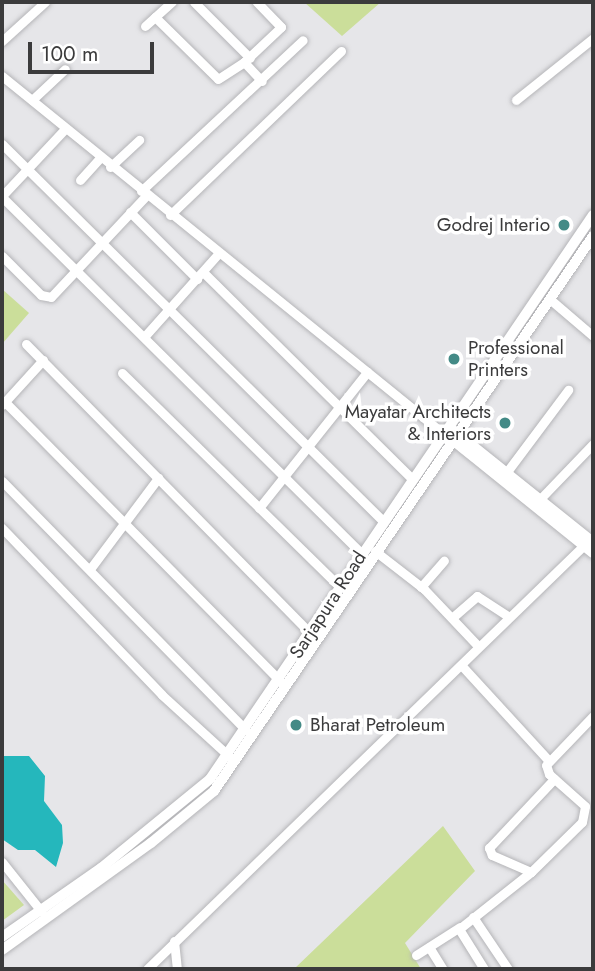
<!DOCTYPE html>
<style>
body{margin:0}
#map{position:relative;width:595px;height:971px;overflow:hidden;background:#e6e6e9;font-family:Jost,sans-serif}
div>[style]{position:absolute}
[style*='--x']{left:calc(var(--x)*1px);top:calc(var(--y)*1px);width:calc(var(--w)*1px);rotate:calc(var(--a)*1deg)}
.green>*{inset:0;background:#cbde9a}
.water>*{inset:0;background:#25b7bc}
.roads{filter:drop-shadow(0 0 2px #b5b5b8) drop-shadow(0 0 2px #b5b5b8)}
.minor>*{height:9px;margin:-4.5px;padding:0 4.5px;transform-origin:4.5px;border-radius:4.5px;background:#fff}
.major>*{height:10px;margin:-5px;padding:0 5px;transform-origin:5px;border-radius:5px;background:#fff}
.dots>*{width:19px;height:19px;translate:-50% -50%;box-sizing:border-box;border:4px solid #fff;border-radius:50%}
span{translate:-50% -50%;white-space:nowrap;text-align:center;line-height:1.15;-webkit-text-stroke:7px #fff;paint-order:stroke}
.poi-label{font-size:19px;color:#3b3b3c}
.right{translate:-100% -50%;text-align:right}
.left{translate:0 -50%;text-align:left}
.street-label{font-size:19px;color:#3b3b3c}
.frame{position:absolute;inset:0;border:4px solid #3b3b3c;pointer-events:none}
.scale{position:absolute;left:28px;top:42px;width:126px;height:32px;box-sizing:border-box;border:4px solid #3b3b3c;border-top:0;padding-left:9px;font-size:21px;line-height:24px;white-space:nowrap;color:#3b3b3c;-webkit-text-stroke:5px #fff;paint-order:stroke}
</style>
<div id="map">
<div class="green">
<div style="clip-path:polygon(304px 2px,381px 2px,342px 36px)"></div>
<div style="clip-path:polygon(2px 289px,29px 313px,2px 344px)"></div>
<div style="clip-path:polygon(443px 826px,475px 871px,405px 943px,421px 969px,294px 969px)"></div>
<div style="clip-path:polygon(2px 880px,24px 905px,2px 921px)"></div>
</div>
<div class="water">
<div style="clip-path:polygon(2px 756px,29px 756px,45px 776px,44px 801px,62px 825px,63px 843px,56px 867px,35px 850px,18px 850px,2px 839px)"></div>
</div>
<div class="roads">
<div class="minor">
<div style="--x:194;--y:2;--w:79;--a:45"></div>
<div style="--x:155;--y:17;--w:88;--a:44.5"></div>
<div style="--x:218;--y:79;--w:31;--a:-33"></div>
<div style="--x:244;--y:62;--w:26;--a:47"></div>
<div style="--x:145;--y:26;--w:36;--a:-42"></div>
<div style="--x:2;--y:41;--w:58;--a:-42.2"></div>
<div style="--x:244;--y:62;--w:51;--a:-43.4"></div>
<div style="--x:281;--y:27;--w:35;--a:-134"></div>
<div style="--x:2;--y:76;--w:569;--a:39.01"></div>
<div style="--x:32;--y:100;--w:45;--a:-43.2"></div>
<div style="--x:516;--y:100;--w:99;--a:-38.8"></div>
<div style="--x:2;--y:144;--w:536;--a:44.7"></div>
<div style="--x:110;--y:167;--w:40;--a:-43"></div>
<div style="--x:80;--y:180;--w:28;--a:-48"></div>
<div style="--x:141;--y:191;--w:221;--a:-43"></div>
<div style="--x:2;--y:196;--w:92;--a:-46.8"></div>
<div style="--x:2;--y:197;--w:506;--a:44.76"></div>
<div style="--x:130;--y:212;--w:95;--a:45"></div>
<div style="--x:170;--y:215;--w:237;--a:-43.8"></div>
<div style="--x:2;--y:256;--w:55;--a:45"></div>
<div style="--x:41;--y:295;--w:10;--a:11"></div>
<div style="--x:51;--y:297;--w:139;--a:-46.8"></div>
<div style="--x:203;--y:272;--w:294;--a:44.7"></div>
<div style="--x:552;--y:301;--w:54;--a:40.5"></div>
<div style="--x:144;--y:337;--w:111;--a:-48.3"></div>
<div style="--x:26;--y:344;--w:405;--a:45.5"></div>
<div style="--x:122;--y:373;--w:304;--a:44.5"></div>
<div style="--x:5;--y:402;--w:395;--a:45.4"></div>
<div style="--x:2;--y:405;--w:61;--a:-47.7"></div>
<div style="--x:506;--y:473;--w:104;--a:-53.2"></div>
<div style="--x:2;--y:481;--w:349;--a:45.6"></div>
<div style="--x:541;--y:498;--w:75;--a:-46.1"></div>
<div style="--x:259;--y:508;--w:174;--a:-51.5"></div>
<div style="--x:2;--y:528;--w:231;--a:46.2"></div>
<div style="--x:162;--y:695;--w:92;--a:42.4"></div>
<div style="--x:375;--y:551;--w:62;--a:37.8"></div>
<div style="--x:424;--y:589;--w:79;--a:46.5"></div>
<div style="--x:90;--y:569;--w:114;--a:-53.2"></div>
<div style="--x:421;--y:587;--w:35;--a:-49"></div>
<div style="--x:453;--y:617;--w:32;--a:-41"></div>
<div style="--x:477;--y:596;--w:38;--a:33"></div>
<div style="--x:462;--y:666;--w:127;--a:47.5"></div>
<div style="--x:2;--y:862;--w:63;--a:51.5"></div>
<div style="--x:531;--y:872;--w:43;--a:-156.4"></div>
<div style="--x:492;--y:855;--w:8;--a:-113"></div>
<div style="--x:489;--y:848;--w:95;--a:-46.7"></div>
<div style="--x:473;--y:917;--w:63;--a:56.1"></div>
<div style="--x:174;--y:941;--w:28;--a:84"></div>
<div style="--x:429;--y:947;--w:26;--a:58"></div>
<div style="--x:416;--y:955;--w:52;--a:-32.5"></div>
<div style="--x:147;--y:969;--w:609;--a:-44.13"></div>
<div style="--x:484;--y:969;--w:47;--a:-122"></div>
<div style="--x:459;--y:929;--w:92;--a:-38.4"></div>
<div style="--x:531;--y:872;--w:71;--a:-44.4"></div>
<div style="--x:582;--y:822;--w:16;--a:-79"></div>
<div style="--x:585;--y:806;--w:48;--a:-138.4"></div>
<div style="--x:549;--y:774;--w:9;--a:-108"></div>
<div style="--x:546;--y:765;--w:68;--a:-46.2"></div>
</div>
<div class="major">
<div style="--x:453;--y:430;--w:179;--a:38.7"></div>
<div style="--x:449;--y:437;--w:185;--a:38.9"></div>
<div style="--x:2;--y:937;--w:121;--a:-34.9"></div>
<div style="--x:101;--y:868;--w:141;--a:-39.2"></div>
<div style="--x:210;--y:779;--w:682;--a:-55.82"></div>
<div style="--x:2;--y:950;--w:183;--a:-35.7"></div>
<div style="--x:151;--y:843;--w:82;--a:-39.5"></div>
<div style="--x:214;--y:791;--w:672;--a:-55.67"></div>
</div>
</div>
<div class="dots">
<div style="left:564px;top:225px;background:#438a86"></div>
<div style="left:454px;top:359px;background:#438a86"></div>
<div style="left:505px;top:423px;background:#438a86"></div>
<div style="left:296px;top:725px;background:#438a86"></div>
</div>
<div class="poi-label">
<span class="right" style="left:550px;top:225px">Godrej Interio</span>
<span class="left" style="left:468px;top:359px">Professional<br>Printers</span>
<span class="right" style="left:491px;top:423px">Mayatar Architects<br>&amp; Interiors</span>
<span class="left" style="left:310px;top:725px">Bharat Petroleum</span>
</div>
<div class="street-label">
<span style="left:328px;top:605px;rotate:-57deg">Sarjapura Road</span>
</div>
<div class="frame"></div>
<div class="scale">100 m</div>
</div>
